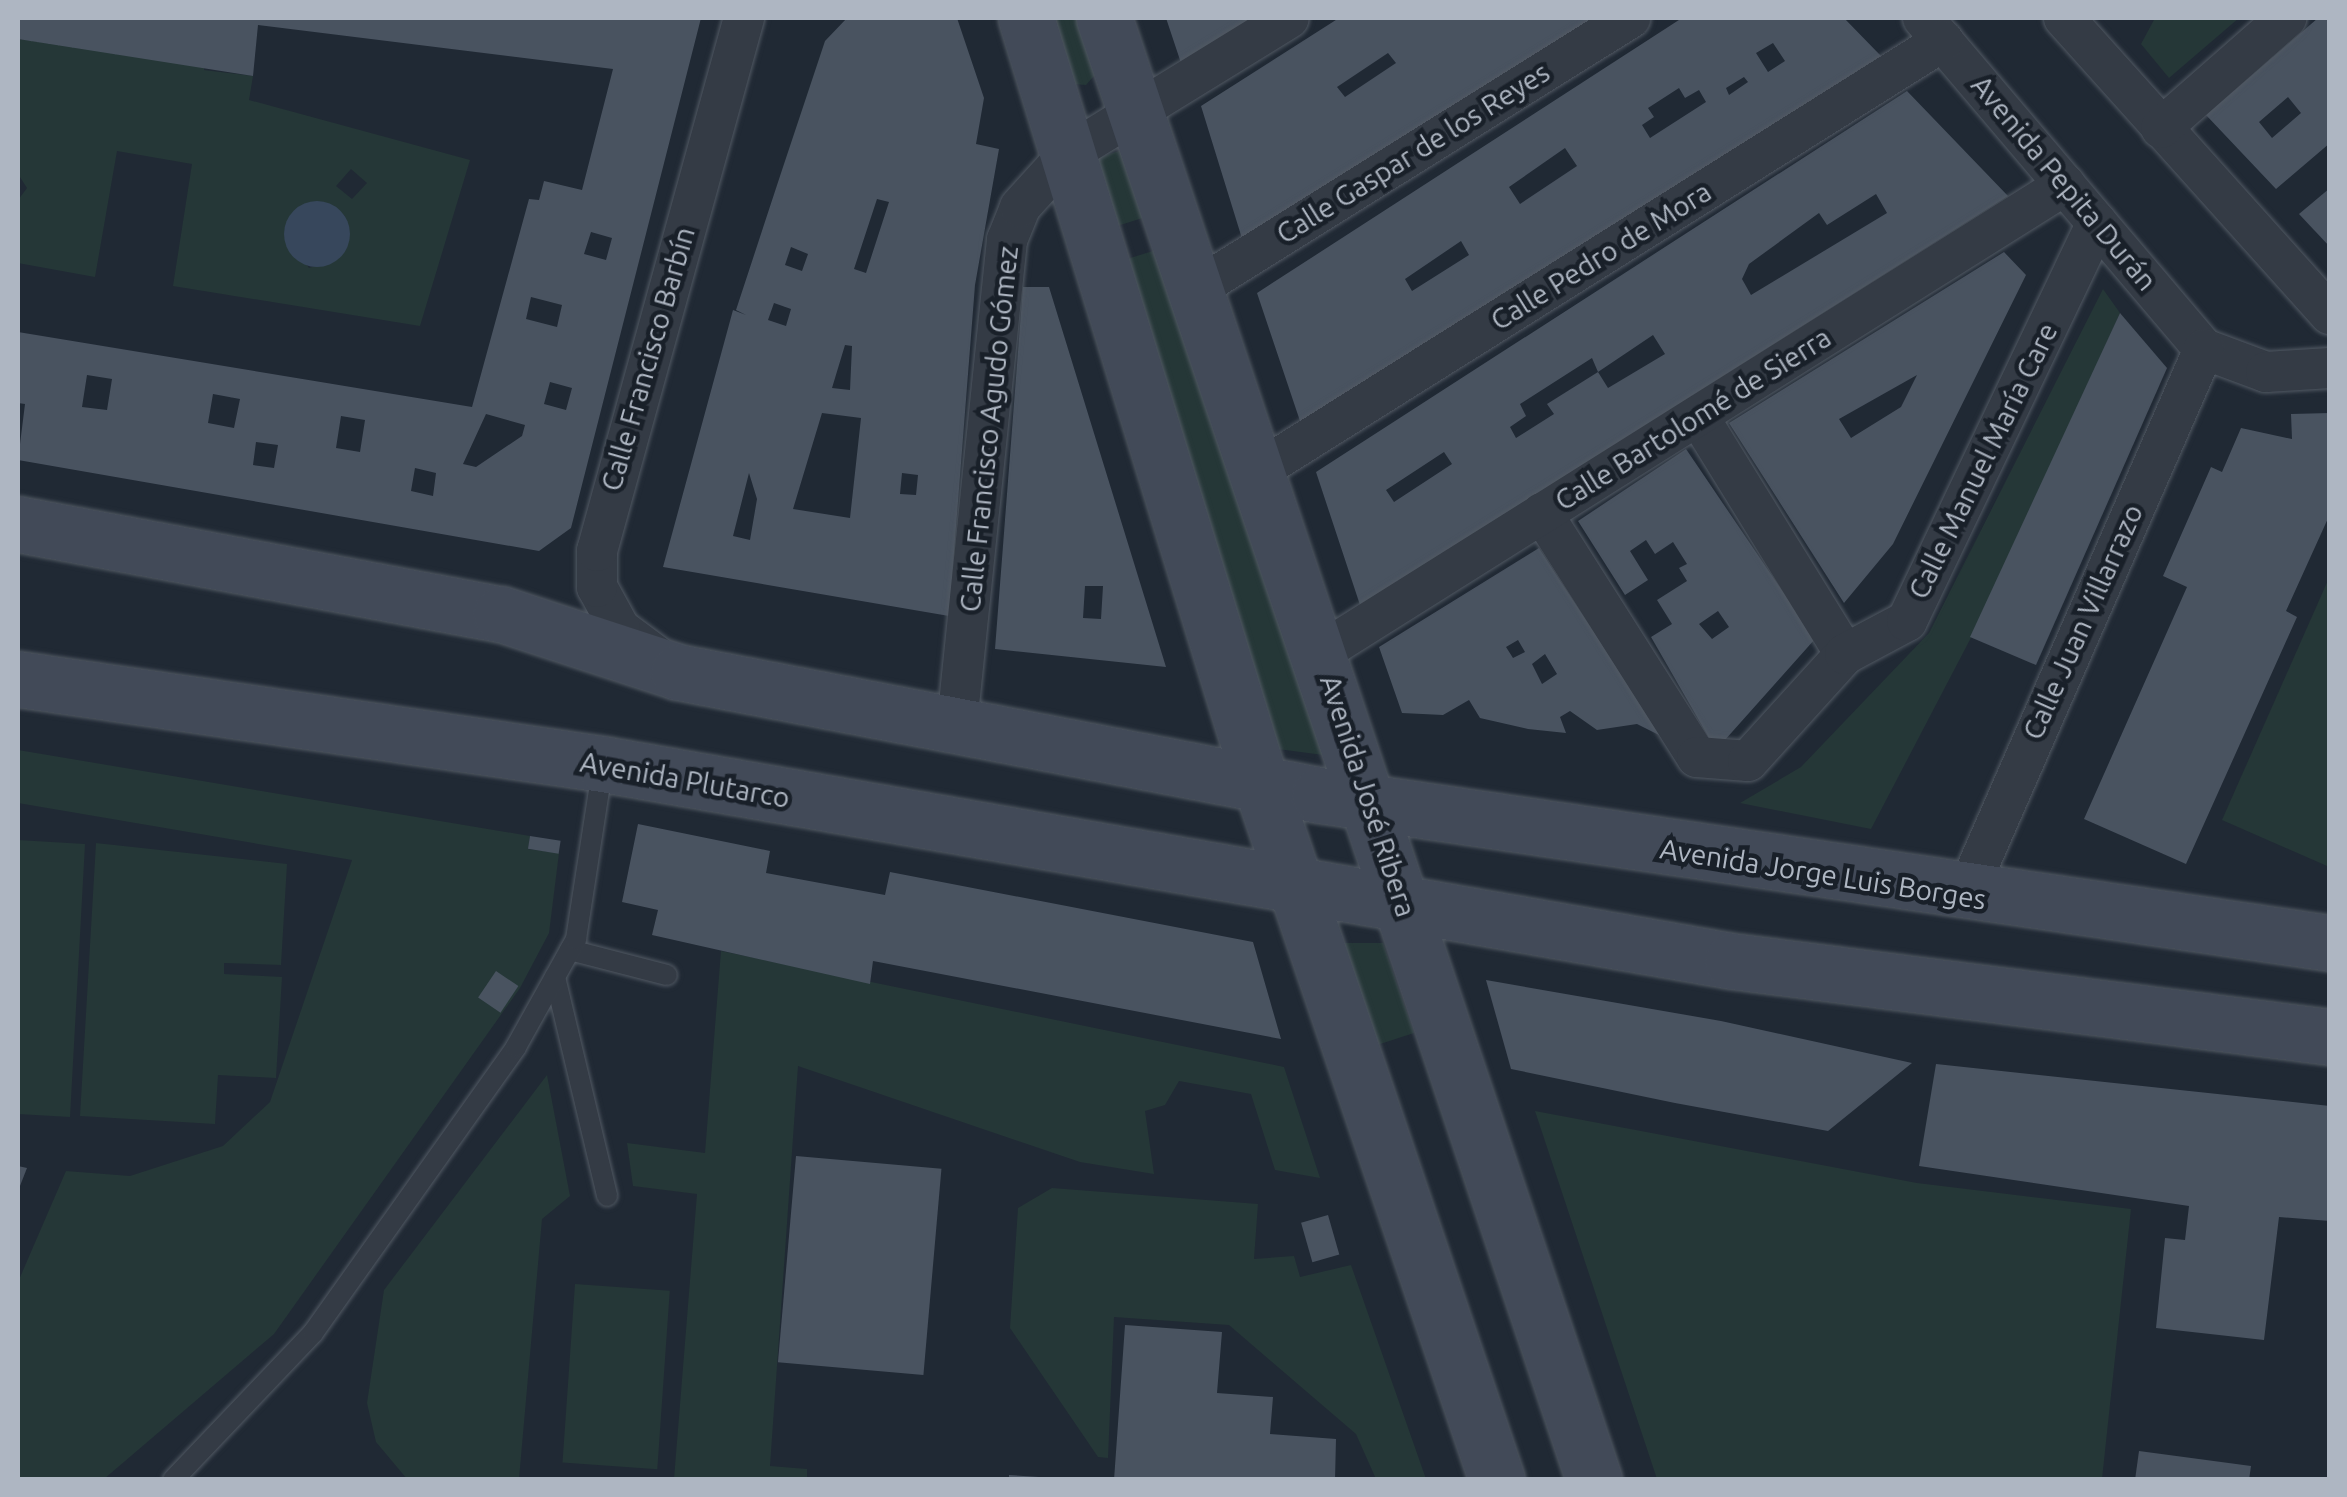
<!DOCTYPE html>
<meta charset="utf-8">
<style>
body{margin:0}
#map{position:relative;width:2347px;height:1497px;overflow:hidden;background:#202934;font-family:Ubuntu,sans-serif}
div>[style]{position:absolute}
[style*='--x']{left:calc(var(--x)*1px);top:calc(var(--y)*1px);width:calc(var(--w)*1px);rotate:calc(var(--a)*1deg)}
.green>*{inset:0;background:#253737;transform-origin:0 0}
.water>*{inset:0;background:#37475c}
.round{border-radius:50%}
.building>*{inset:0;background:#495360;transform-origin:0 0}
.roads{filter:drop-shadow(0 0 2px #515963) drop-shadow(0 0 2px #515963)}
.lane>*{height:20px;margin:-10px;padding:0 10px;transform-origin:10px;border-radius:10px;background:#343b45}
.street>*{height:40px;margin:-20px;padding:0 20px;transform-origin:20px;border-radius:20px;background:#343b45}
.secondary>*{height:55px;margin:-27.5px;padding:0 27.5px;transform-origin:27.5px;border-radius:27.5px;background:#424a58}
span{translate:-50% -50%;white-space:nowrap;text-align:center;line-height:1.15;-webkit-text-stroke:9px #192029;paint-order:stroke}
.street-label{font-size:28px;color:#aeb6c2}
.frame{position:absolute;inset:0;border:20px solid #aeb6c2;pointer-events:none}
</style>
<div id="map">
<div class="green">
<div style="clip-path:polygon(1043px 18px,1082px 18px,1095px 75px,1086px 85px,1073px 84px)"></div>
<div style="clip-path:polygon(2155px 18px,2239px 18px,2169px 78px,2141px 44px)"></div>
<div style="clip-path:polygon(evenodd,18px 39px,204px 62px,204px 70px,253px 76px,249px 100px,470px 160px,420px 326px,173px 286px,192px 164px,117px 151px,95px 277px,18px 263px,18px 200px,27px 188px,18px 174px,18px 39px,351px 169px,367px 183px,352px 199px,336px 186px,351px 169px,18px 39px,324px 203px,345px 216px,345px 243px,340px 257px,309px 268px,303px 259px,324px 203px)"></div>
<div style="left:1125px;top:149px;width:71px;height:35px;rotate:72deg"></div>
<div style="clip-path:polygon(1156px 250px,1323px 755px,1278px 749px,1124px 260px)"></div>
<div style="clip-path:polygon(2103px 289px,2120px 313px,1998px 586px,1871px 829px,1740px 803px,1801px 767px,1929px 633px)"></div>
<div style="clip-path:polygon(2329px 578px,2330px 861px,2327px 866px,2222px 820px)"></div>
<div style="clip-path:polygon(18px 750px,530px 836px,528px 849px,559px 853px,549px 933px,520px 988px,274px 1334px,104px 1479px,18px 1479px,18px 1282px,66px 1171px,130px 1176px,223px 1146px,270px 1102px,352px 860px,18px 803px)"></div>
<div style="clip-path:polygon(18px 840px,85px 844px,70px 1117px,18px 1114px)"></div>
<div style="clip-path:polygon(96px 843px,287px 864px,281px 965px,224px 963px,224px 974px,282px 977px,276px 1078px,218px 1075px,215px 1124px,80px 1116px)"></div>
<div style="clip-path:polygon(1339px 943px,1383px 943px,1414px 1033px,1374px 1046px)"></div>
<div style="clip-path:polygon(721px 951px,1284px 1067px,1320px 1178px,1275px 1170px,1251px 1094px,1179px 1081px,1165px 1105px,1145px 1111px,1154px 1174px,1080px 1162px,798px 1066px,770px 1466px,807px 1469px,807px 1479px,674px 1479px,697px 1194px,633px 1186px,627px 1143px,705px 1153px)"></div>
<div style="clip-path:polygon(547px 1075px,570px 1196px,542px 1219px,519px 1479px,407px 1479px,376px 1442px,367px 1403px,384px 1290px)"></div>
<div style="clip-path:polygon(1535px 1111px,1917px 1183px,2131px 1209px,2102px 1479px,1657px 1479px)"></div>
<div style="clip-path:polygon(1052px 1188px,1258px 1204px,1254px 1259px,1294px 1256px,1300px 1277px,1351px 1265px,1426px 1479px,1376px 1479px,1356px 1434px,1229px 1325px,1114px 1317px,1108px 1458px,1098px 1457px,1010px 1328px,1018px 1208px)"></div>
<div style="left:575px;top:1284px;width:95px;height:179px;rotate:4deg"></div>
</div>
<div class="water">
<div class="round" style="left:284px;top:201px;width:66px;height:66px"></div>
</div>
<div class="building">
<div style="clip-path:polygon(evenodd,18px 18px,701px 18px,571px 528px,539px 551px,18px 460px,25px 404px,18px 403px,18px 332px,472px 407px,529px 199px,539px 200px,544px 181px,582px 190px,613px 69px,258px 25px,253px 76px,18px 39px,18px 18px,591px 232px,612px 238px,606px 260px,584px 254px,591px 232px,18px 18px,531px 297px,562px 305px,557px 327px,526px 319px,531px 297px,18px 18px,87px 375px,112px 379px,107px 410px,82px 407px,87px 375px,18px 18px,550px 382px,572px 388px,566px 410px,544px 404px,550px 382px,18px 18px,213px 394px,240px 399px,234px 428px,208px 423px,213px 394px,18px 18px,486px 414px,525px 425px,522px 436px,476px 467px,463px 464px,486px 414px,18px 18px,341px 416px,365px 420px,360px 452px,336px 448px,341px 416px,18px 18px,256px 442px,278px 445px,274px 468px,253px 465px,256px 442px,18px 18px,415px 468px,436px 473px,433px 496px,411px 491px,415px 468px)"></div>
<div style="clip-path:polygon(evenodd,847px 18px,957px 18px,984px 98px,976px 144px,999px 149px,975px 285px,949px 616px,663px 567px,733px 310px,746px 315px,736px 310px,782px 170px,825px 41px,847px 18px,877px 199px,889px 202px,866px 273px,854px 269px,877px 199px,847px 18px,791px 247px,808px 254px,802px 271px,785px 265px,791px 247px,847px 18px,774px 303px,791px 309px,786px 326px,768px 320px,774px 303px,847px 18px,845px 345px,852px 346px,850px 390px,832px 388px,845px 345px,847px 18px,822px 413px,861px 418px,850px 518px,793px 509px,822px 413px,847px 18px,749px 473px,757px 499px,750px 540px,733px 536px,749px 473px,847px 18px,902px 473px,918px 475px,916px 495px,900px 494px,902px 473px)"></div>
<div style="clip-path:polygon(1166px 18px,1263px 18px,1183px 69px)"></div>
<div style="clip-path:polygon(evenodd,1339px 18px,1599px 18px,1244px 245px,1201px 106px,1339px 18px,1388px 53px,1396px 63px,1345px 97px,1337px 87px,1388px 53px)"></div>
<div style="clip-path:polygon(evenodd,1682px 18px,1844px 18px,1881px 56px,1301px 424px,1257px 293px,1682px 18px,1773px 43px,1785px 61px,1768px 72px,1756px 53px,1773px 43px,1682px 18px,1744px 77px,1748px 82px,1729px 95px,1726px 88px,1744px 77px,1682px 18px,1679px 88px,1685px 98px,1699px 90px,1706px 102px,1650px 138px,1642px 125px,1654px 117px,1648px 108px,1679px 88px,1682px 18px,1565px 148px,1577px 166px,1520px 204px,1509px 187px,1565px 148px,1682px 18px,1461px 241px,1469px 255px,1412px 291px,1405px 279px,1461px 241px)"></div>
<div style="clip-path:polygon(evenodd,2318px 18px,2330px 18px,2330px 143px,2276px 189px,2206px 115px,2318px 18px,2288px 97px,2301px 113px,2272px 138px,2259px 122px,2288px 97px)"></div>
<div style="clip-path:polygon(evenodd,1907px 91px,2008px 196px,1360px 605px,1316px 472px,1907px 91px,1876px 194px,1887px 213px,1751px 295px,1742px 279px,1749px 264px,1819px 213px,1827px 225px,1876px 194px,1907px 91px,1653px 335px,1665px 354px,1608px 388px,1598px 372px,1547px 404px,1554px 414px,1516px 438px,1510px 427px,1526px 416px,1520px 404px,1592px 358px,1598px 372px,1653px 335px,1907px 91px,1444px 452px,1452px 464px,1394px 502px,1386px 490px,1444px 452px)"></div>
<div style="clip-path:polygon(2330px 188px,2330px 247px,2299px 214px)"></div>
<div style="clip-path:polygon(evenodd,2004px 252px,2026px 275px,1893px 544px,1844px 603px,1729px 423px,2004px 252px,1917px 375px,1901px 407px,1851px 438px,1839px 419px,1917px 375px)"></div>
<div style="clip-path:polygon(evenodd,1023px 287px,1049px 287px,1166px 667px,995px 649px,1023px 287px,1085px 586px,1103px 586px,1101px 619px,1083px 618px,1085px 586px)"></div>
<div style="clip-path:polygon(2120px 313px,2167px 368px,2036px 665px,1970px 637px)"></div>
<div style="clip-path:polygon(2330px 413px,2330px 514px,2286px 611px,2297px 617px,2186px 864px,2084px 819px,2187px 587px,2163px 576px,2211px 467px,2222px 472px,2241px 428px,2292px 439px,2291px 414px)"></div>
<div style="clip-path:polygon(evenodd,1686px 449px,1815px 639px,1716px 750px,1651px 637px,1672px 624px,1657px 600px,1687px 581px,1679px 568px,1687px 564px,1673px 542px,1655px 554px,1646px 540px,1630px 551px,1648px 580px,1625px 595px,1578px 521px,1686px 449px,1718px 611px,1729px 627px,1712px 639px,1699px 624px,1718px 611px)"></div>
<div style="clip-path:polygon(evenodd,1539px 548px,1559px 579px,1663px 737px,1637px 724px,1597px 730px,1570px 711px,1560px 717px,1566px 733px,1528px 729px,1480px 718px,1469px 700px,1443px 715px,1402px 713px,1379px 647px,1539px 548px,1518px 640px,1525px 652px,1513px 658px,1506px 647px,1518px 640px,1539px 548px,1545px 654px,1557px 674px,1542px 684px,1532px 664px,1545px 654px)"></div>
<div style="clip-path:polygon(638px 824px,770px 851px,766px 873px,885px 895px,890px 872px,1253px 942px,1281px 1039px,873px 961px,870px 984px,652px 935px,658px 910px,622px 902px)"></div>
<div style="left:530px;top:836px;width:31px;height:13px;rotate:9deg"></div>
<div style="left:496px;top:971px;width:27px;height:32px;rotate:34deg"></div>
<div style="clip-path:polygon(1486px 980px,1721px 1021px,1912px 1063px,1828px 1131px,1675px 1103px,1511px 1069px)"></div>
<div style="clip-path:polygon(1936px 1064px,2330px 1106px,2330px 1221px,2279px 1217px,2264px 1340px,2156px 1328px,2165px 1238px,2185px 1240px,2189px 1206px,1919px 1166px)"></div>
<div style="left:796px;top:1156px;width:146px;height:207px;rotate:5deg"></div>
<div style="clip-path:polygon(18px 1166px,27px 1168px,18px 1191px)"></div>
<div style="left:1328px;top:1215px;width:41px;height:28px;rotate:74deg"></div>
<div style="clip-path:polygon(1125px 1325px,1222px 1332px,1217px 1393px,1273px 1397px,1270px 1434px,1336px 1439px,1335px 1480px,1114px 1480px)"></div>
<div style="clip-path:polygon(2139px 1451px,2251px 1466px,2249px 1480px,2135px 1480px)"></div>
<div style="clip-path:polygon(1009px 1475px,1039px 1477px,1039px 1480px,1009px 1480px)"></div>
</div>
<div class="roads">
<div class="lane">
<div style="--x:570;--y:950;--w:100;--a:14.5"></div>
<div style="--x:555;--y:977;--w:225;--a:76.6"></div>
<div style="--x:173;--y:1480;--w:203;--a:-46.4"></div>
<div style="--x:313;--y:1333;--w:351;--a:-54.6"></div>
<div style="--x:516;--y:1047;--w:124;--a:-60.9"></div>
<div style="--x:576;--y:939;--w:176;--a:-81.2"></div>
</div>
<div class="street">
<div style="--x:1923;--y:18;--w:434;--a:49.7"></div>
<div style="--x:2204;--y:349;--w:66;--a:20.4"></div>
<div style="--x:2266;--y:372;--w:64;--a:-3.6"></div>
<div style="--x:2064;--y:18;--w:398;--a:48.1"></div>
<div style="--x:2161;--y:128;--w:167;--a:-41.3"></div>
<div style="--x:1196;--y:289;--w:512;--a:-31.98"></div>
<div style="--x:1698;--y:416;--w:280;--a:58.3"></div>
<div style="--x:1258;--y:471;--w:809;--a:-32.12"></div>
<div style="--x:1542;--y:513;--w:289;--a:57.6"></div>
<div style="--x:1697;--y:757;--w:51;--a:4.5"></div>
<div style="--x:1748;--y:761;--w:144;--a:-47.8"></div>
<div style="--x:1845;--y:654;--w:70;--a:-28"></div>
<div style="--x:1907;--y:621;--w:441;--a:-64.5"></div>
<div style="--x:1320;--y:653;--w:880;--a:-32.14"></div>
<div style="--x:659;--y:658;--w:49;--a:-143.4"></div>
<div style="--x:620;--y:629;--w:48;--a:-118.7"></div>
<div style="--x:597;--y:587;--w:36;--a:-90"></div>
<div style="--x:597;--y:551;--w:553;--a:-74.58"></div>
<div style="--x:957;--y:724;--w:487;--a:-84.1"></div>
<div style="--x:1007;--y:240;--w:35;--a:-68"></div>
<div style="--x:1020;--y:207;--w:72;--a:-47.8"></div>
<div style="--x:1068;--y:154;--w:259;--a:-31.6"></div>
<div style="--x:1965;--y:896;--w:597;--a:-66.4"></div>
</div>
<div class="secondary">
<div style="--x:1026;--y:18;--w:801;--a:72.94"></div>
<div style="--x:1261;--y:784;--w:735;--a:71.27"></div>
<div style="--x:1104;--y:18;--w:1542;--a:71.47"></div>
<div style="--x:18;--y:524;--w:491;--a:10.6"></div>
<div style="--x:501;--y:614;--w:186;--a:18.1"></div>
<div style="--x:678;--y:672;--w:653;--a:10.86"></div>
<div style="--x:1319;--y:795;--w:1022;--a:8.33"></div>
<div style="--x:18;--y:679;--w:591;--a:8.27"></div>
<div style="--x:603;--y:764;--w:1146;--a:9.9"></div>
<div style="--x:1732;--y:961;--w:603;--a:7.24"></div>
</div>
</div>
<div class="street-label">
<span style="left:1413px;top:153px;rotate:-32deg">Calle Gaspar de los Reyes</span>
<span style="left:2064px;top:183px;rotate:50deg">Avenida Pepita Durán</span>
<span style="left:1601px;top:256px;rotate:-32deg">Calle Pedro de Mora</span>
<span style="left:648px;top:359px;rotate:-74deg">Calle Francisco Barbín</span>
<span style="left:1693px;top:419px;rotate:-32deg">Calle Bartolomé de Sierra</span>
<span style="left:989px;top:429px;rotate:-84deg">Calle Francisco Agudo Gómez</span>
<span style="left:1983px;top:461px;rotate:-64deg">Calle Manuel María Care</span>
<span style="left:2083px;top:622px;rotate:-66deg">Calle Juan Villarrazo</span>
<span style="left:685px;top:780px;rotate:10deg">Avenida Plutarco</span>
<span style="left:1368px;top:796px;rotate:72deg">Avenida José Ribera</span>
<span style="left:1823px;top:874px;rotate:9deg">Avenida Jorge Luis Borges</span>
</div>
<div class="frame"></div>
</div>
